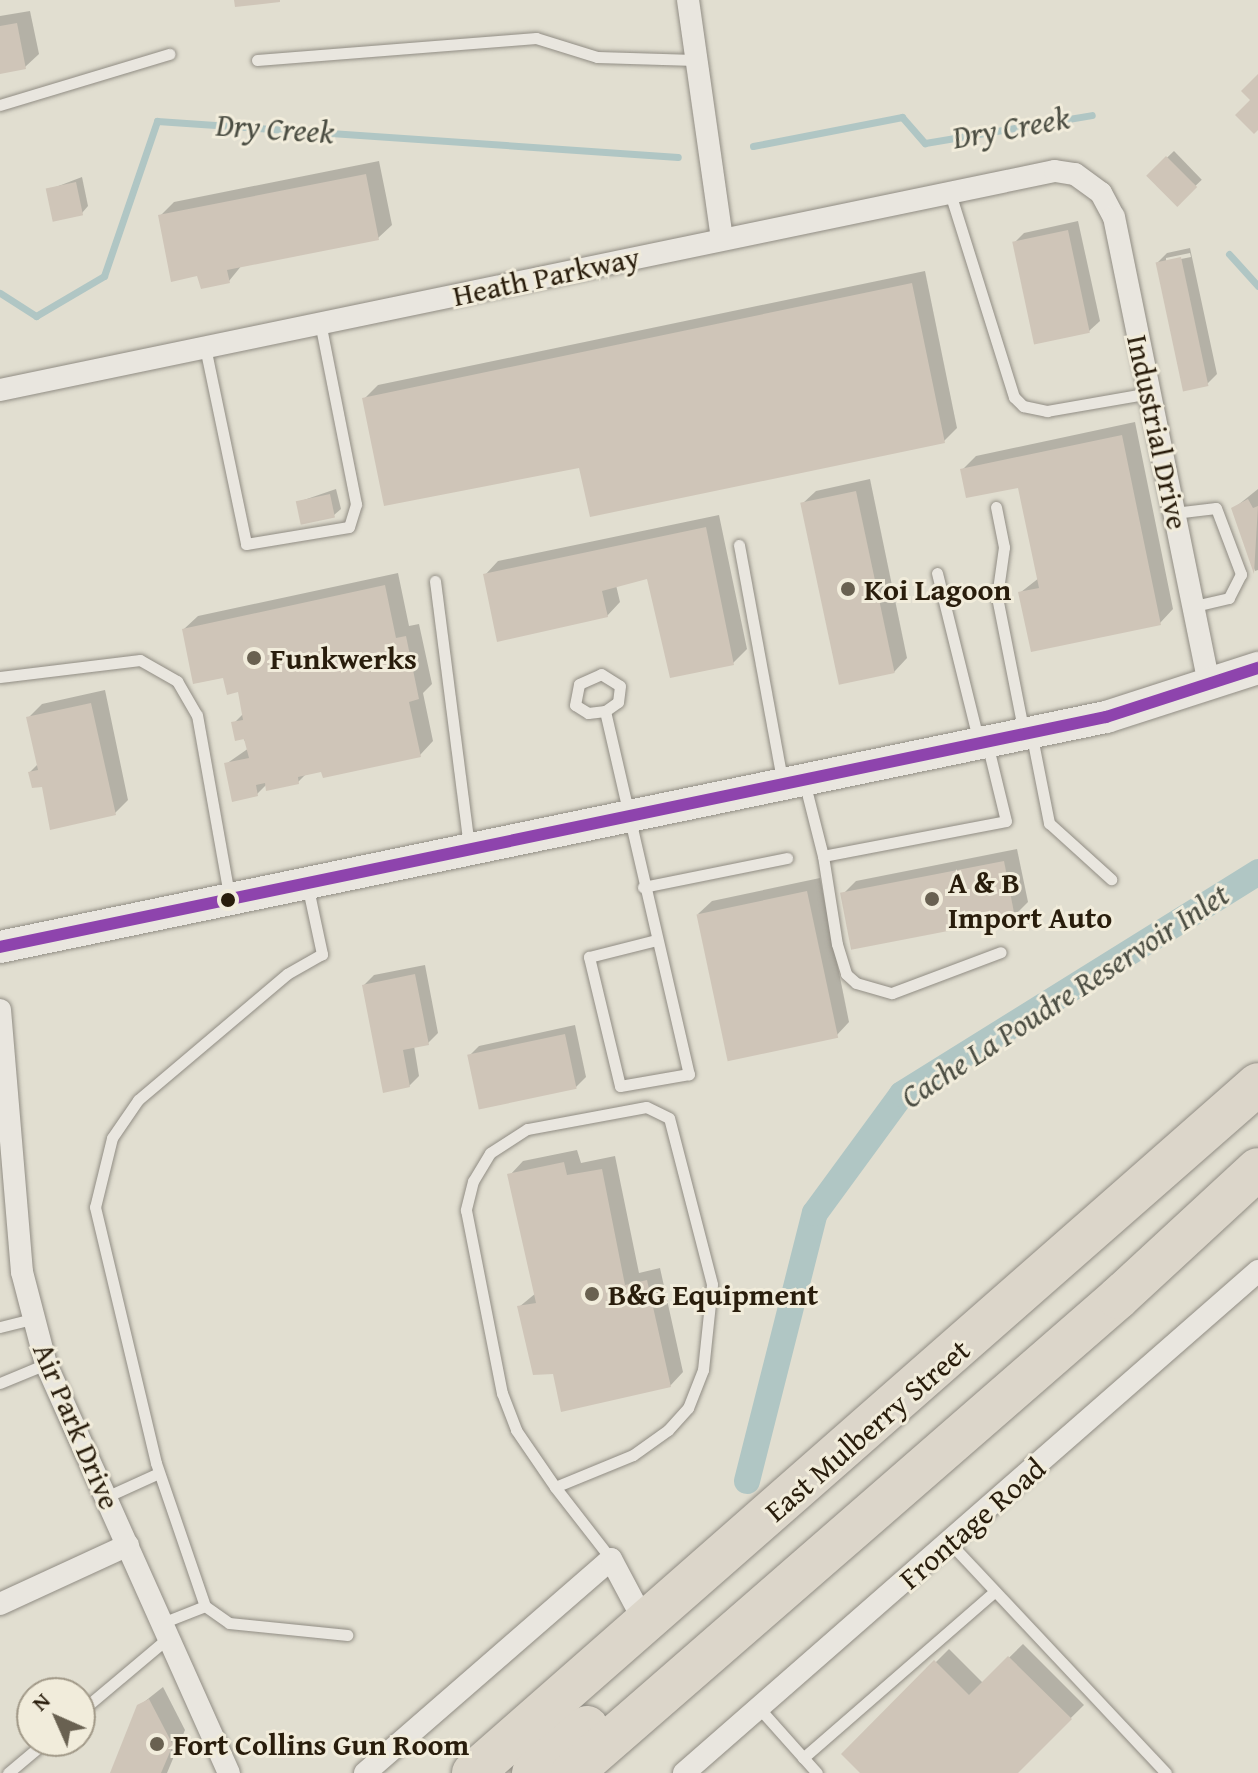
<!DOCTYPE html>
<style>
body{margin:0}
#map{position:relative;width:1258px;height:1773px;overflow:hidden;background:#e1ded0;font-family:"Gentium Book Plus",serif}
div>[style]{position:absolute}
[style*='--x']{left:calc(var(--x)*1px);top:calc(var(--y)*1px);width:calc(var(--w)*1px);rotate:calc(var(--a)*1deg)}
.shadow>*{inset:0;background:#0003;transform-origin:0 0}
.stream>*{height:7px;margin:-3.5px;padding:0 3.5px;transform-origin:3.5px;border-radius:3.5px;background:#b0c6c4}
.canal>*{height:26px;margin:-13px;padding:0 13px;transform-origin:13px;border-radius:13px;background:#b0c6c4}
.building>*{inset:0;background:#cfc5b8;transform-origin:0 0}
.roads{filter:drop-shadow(0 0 2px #918d84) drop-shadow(0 0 2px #918d84)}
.lane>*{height:11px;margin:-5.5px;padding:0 5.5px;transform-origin:5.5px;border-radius:5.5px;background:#e9e6df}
.street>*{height:22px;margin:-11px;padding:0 11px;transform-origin:11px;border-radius:11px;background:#e9e6df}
.secondary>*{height:32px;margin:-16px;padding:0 16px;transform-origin:16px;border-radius:16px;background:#e9e6df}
.highway>*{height:42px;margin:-21px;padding:0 21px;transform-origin:21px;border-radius:21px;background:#dcd6ca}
.bus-1>*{height:12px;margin:-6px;padding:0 6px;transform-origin:6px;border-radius:6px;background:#8e44ad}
.dots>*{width:22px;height:22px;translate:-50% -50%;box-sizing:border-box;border:4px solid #f1ecdb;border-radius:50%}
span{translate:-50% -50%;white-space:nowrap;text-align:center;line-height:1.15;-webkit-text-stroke:6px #f1ecdb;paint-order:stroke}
.street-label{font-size:30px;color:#291d0c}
.poi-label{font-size:30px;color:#291d0c;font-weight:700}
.left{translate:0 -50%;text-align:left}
.water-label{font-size:32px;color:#4b4d42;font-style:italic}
.north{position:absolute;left:16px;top:1677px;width:80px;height:80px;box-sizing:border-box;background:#f1ecdb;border:2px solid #a19988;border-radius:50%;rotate:315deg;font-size:22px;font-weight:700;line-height:32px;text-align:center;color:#291d0c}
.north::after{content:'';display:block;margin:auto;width:28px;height:36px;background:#696151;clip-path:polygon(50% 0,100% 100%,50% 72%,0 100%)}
</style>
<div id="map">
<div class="shadow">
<div style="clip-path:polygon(30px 11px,39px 54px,25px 67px,0 72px,0 16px)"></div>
<div style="left:1174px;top:151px;width:40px;height:35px;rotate:46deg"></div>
<div style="clip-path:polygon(379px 161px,392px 225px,378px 238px,242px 265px,229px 281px,199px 274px,160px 216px,174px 202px)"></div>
<div style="clip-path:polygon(82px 177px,88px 206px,82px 213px,48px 190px)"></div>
<div style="clip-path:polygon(1078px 221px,1100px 321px,1089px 331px,1014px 243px,1024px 233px)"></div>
<div style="clip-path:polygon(evenodd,1190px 248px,1217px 374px,1207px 384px,1157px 263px,1167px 253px,1190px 248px,1190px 253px,1191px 257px,1166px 262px,1166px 258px,1190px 253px)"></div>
<div style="clip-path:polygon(925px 271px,957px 428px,944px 441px,581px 465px,364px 399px,378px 385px)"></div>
<div style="clip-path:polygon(1135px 422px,1173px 609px,1160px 623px,1021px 592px,1039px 578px,1020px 485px,963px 469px,976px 456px)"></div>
<div style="clip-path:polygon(870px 479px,907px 658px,894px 672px,802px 504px,816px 491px)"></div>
<div style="clip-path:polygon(336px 489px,341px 509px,334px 515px,298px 502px)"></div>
<div style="clip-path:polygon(1258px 489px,1258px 570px,1255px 571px,1233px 509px)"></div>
<div style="clip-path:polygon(719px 515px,747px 649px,733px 663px,648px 576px,616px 585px,620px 602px,607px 616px,485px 575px,498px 561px)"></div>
<div style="clip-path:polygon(398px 573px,409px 626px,419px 624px,432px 684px,423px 693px,433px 741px,420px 755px,307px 773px,298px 782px,267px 784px,257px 794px,226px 764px,249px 748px,234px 723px,244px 713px,239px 690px,184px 629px,198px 616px)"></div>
<div style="clip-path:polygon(105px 690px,128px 800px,115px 813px,43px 785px,30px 772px,38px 764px,28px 718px,42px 704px)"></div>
<div style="clip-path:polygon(1017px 849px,1028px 902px,1014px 916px,842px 895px,856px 881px)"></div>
<div style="clip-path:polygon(820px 878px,849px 1022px,836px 1036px,698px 914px,712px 901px)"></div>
<div style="clip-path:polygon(425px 965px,438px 1033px,428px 1043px,414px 1046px,419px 1076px,409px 1086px,364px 985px,374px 975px)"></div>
<div style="clip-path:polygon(575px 1025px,586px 1077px,576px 1087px,469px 1056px,479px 1046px)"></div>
<div style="clip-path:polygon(577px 1150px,581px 1163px,615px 1156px,639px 1273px,660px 1268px,683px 1372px,670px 1386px,554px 1372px,519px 1307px,536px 1293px,510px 1175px,523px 1161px)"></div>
<div style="clip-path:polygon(1023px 1644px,1084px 1705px,1015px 1773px,862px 1773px,844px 1754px,949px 1649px,983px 1683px)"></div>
<div style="clip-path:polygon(163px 1687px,185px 1730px,167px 1773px,112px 1773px,139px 1706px)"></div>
</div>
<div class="stream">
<div style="--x:753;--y:146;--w:152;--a:-11"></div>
<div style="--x:902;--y:117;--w:35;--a:49"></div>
<div style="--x:925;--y:143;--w:169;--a:-9.5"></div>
<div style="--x:1229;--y:254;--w:43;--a:47.8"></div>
<div style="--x:0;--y:293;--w:43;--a:32.6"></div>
<div style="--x:36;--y:316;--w:79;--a:-30.5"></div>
<div style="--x:104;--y:276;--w:164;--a:-71.1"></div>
<div style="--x:157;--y:121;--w:522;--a:3.95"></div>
</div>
<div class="canal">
<div style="--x:747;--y:1481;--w:276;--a:-75.8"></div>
<div style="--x:815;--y:1213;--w:147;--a:-53.8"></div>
<div style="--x:902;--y:1094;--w:420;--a:-31.9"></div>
</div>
<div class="building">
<div style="clip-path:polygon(234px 0,280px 0,280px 2px,235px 7px)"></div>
<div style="clip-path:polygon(17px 23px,26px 69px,0 74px,0 26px)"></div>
<div style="clip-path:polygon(1258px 74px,1258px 130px,1254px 134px,1235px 115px,1250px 100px,1241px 91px)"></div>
<div style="left:1166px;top:156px;width:44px;height:28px;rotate:45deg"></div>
<div style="clip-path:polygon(366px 174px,379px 240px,227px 270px,230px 283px,201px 289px,197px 276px,171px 282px,158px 215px)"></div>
<div style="left:76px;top:182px;width:34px;height:31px;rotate:78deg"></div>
<div style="left:1068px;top:230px;width:105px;height:57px;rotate:78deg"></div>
<div style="left:1181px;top:257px;width:132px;height:26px;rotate:78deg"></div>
<div style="clip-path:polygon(912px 283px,945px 443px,590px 517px,579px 468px,384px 506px,362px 398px)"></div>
<div style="clip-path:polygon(1122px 435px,1161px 625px,1031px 652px,1018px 592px,1039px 588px,1018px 488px,966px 498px,960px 469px)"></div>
<div style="left:856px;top:491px;width:186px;height:57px;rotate:78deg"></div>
<div style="left:330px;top:494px;width:24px;height:35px;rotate:78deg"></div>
<div style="clip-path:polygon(1248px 499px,1253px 508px,1258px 506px,1254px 574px,1231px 508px)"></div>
<div style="clip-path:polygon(706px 527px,734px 665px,670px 678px,647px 579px,602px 591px,608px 617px,497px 642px,483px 574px)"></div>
<div style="clip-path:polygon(385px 585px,396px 638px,406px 636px,419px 699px,409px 702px,421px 757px,323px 778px,321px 772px,298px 777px,299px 784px,266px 791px,265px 783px,256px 785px,258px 796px,232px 802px,224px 763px,249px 758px,244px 739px,235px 741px,231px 722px,243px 720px,238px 692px,227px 695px,223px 678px,193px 684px,182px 629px)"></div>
<div style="clip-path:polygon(91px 703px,116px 815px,50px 830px,42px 787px,32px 788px,28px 772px,38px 770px,26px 717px)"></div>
<div style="left:1004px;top:861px;width:58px;height:167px;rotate:79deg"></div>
<div style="left:807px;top:891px;width:150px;height:113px;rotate:78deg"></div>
<div style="clip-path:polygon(415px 974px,429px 1045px,403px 1050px,410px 1087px,383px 1093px,362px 985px)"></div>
<div style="left:565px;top:1034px;width:56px;height:100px;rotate:78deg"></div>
<div style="clip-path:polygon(564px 1162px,567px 1175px,602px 1169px,625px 1285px,647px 1280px,671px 1387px,561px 1412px,553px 1374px,533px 1375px,517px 1306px,536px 1303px,507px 1174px)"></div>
<div style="clip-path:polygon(1008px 1656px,1072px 1719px,1018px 1773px,860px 1773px,841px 1754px,934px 1660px,969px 1695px)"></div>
<div style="clip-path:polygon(149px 1699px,173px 1745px,161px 1773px,110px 1773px,137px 1705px)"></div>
</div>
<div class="roads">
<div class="lane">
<div style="--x:257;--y:60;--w:280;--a:-4.5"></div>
<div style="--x:536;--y:38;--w:64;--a:17.3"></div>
<div style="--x:597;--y:57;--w:98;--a:1.8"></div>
<div style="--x:0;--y:105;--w:177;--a:-16.8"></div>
<div style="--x:950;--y:193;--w:214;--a:72.6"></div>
<div style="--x:1014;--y:397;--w:13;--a:45"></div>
<div style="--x:1023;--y:406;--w:25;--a:12"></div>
<div style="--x:1047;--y:411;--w:105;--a:-9.9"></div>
<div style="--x:205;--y:347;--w:201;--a:78.2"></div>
<div style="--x:246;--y:544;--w:104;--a:-9.4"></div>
<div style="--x:349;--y:527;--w:24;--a:-73"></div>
<div style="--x:356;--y:504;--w:185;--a:-101.2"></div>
<div style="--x:996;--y:507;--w:41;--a:78.7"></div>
<div style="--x:1004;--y:547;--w:50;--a:98"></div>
<div style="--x:997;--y:597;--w:139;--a:78.8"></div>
<div style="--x:1174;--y:513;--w:42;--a:-6.8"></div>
<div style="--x:1216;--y:508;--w:71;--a:69.3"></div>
<div style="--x:1241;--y:574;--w:27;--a:117"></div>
<div style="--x:1229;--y:598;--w:37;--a:167"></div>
<div style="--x:739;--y:545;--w:239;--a:79.6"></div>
<div style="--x:937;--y:573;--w:171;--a:76.1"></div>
<div style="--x:435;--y:581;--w:268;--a:82.7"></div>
<div style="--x:0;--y:677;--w:141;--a:-6.9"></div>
<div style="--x:140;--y:660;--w:43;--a:29.6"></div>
<div style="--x:177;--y:681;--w:39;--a:60"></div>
<div style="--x:197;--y:715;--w:183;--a:79.9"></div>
<div style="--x:605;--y:711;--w:17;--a:173"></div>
<div style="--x:588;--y:713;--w:15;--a:-148"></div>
<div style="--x:575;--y:705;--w:21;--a:-79"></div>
<div style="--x:579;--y:684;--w:24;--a:-24"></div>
<div style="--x:601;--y:674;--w:22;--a:32"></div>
<div style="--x:620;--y:686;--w:16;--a:97"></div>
<div style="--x:618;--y:702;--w:16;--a:145"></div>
<div style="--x:605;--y:711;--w:373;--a:77"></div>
<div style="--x:689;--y:1074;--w:70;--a:170.1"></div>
<div style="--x:620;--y:1086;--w:133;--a:-103.5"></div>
<div style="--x:589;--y:957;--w:69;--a:-14.2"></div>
<div style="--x:1032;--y:737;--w:88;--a:78.8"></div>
<div style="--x:1049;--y:823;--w:84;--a:42.1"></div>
<div style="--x:804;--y:781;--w:77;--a:75.8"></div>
<div style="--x:823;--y:856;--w:186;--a:-10.8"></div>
<div style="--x:1006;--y:821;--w:80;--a:-103.7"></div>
<div style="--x:823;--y:856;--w:89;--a:81"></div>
<div style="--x:837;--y:944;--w:31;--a:73"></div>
<div style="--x:846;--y:974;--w:13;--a:42"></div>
<div style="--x:856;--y:983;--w:37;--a:16"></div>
<div style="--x:892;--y:993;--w:116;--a:-20.6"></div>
<div style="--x:307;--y:884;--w:72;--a:77.9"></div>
<div style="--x:322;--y:954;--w:40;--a:150.3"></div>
<div style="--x:287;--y:974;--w:195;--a:139.8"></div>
<div style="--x:138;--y:1100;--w:46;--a:124.4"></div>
<div style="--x:112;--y:1138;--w:71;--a:103.8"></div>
<div style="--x:95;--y:1207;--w:263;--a:76.6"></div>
<div style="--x:156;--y:1463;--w:151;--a:71.1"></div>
<div style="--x:205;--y:1606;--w:29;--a:35"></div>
<div style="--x:229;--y:1623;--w:119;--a:5.8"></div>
<div style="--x:643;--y:887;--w:147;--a:-11.4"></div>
<div style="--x:0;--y:1327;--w:34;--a:-14"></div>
<div style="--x:0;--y:1383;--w:50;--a:-22.4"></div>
<div style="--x:555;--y:1487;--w:84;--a:-22.3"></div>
<div style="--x:633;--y:1455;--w:43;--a:-35.5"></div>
<div style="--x:668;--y:1430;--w:30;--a:-48"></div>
<div style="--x:688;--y:1408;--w:41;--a:-68.5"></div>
<div style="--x:703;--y:1370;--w:86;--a:-84"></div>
<div style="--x:712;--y:1284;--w:171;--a:-104.5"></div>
<div style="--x:669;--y:1118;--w:25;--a:-154"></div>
<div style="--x:646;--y:1107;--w:121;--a:169.5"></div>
<div style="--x:527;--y:1129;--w:44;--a:147"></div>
<div style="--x:490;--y:1153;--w:33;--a:121"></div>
<div style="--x:473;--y:1181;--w:30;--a:104"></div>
<div style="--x:466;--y:1210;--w:187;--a:78.9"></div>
<div style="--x:502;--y:1393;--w:40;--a:69"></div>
<div style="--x:516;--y:1430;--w:69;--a:55.6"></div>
<div style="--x:555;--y:1487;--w:91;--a:52.1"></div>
<div style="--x:106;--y:1497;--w:58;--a:-24.4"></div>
<div style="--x:949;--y:1542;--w:317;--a:46.8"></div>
<div style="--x:162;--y:1623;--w:46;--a:-21.6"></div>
<div style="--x:759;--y:1708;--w:87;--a:48.3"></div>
<div style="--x:80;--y:1712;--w:116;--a:-40.1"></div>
<div style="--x:803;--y:1758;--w:254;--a:-41"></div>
<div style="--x:8;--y:1773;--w:50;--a:-40.1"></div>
</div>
<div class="street">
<div style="--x:688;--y:0;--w:241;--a:81.9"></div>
<div style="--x:0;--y:390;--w:1077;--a:-11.73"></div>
<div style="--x:1055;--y:171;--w:20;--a:9"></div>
<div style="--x:1075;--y:174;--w:32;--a:36"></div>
<div style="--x:1101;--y:193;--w:27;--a:62"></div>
<div style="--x:1114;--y:217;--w:480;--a:78.5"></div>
<div style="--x:0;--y:1010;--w:263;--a:85.2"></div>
<div style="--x:22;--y:1272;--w:95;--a:75.4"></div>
<div style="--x:46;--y:1364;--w:448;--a:65.9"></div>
<div style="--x:0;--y:1604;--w:141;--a:-24.7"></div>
<div style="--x:365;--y:1773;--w:326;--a:-41"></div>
<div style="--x:611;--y:1559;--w:72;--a:62"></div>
<div style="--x:684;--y:1773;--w:763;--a:-41.17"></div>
</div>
<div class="secondary">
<div style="--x:0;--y:947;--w:1130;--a:-11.75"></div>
<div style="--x:1106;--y:717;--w:160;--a:-17.9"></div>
</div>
<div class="highway">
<div style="--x:473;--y:1773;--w:1044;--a:-41.27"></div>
<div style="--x:533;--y:1773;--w:71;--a:-40.4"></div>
<div style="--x:572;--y:1773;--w:724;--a:-41.02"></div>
<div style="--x:1118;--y:1298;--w:190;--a:-42.7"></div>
</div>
</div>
<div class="bus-1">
<div style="--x:0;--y:947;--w:1130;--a:-11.75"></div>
<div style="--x:1106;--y:717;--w:160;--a:-17.9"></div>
</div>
<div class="dots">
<div style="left:848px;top:589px;background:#696151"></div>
<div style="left:254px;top:658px;background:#696151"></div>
<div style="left:932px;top:899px;background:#696151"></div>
<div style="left:228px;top:900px;background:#291d0c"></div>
<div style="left:592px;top:1294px;background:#696151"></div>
<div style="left:157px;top:1744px;background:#696151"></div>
</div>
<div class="street-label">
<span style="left:546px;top:276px;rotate:-12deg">Heath Parkway</span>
<span style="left:1158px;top:432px;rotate:78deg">Industrial Drive</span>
<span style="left:77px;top:1426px;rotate:67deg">Air Park Drive</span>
<span style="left:867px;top:1430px;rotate:-41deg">East Mulberry Street</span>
<span style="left:972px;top:1523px;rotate:-41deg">Frontage Road</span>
</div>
<div class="poi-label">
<span class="left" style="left:864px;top:589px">Koi Lagoon</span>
<span class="left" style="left:270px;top:658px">Funkwerks</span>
<span class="left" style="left:948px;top:899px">A &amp; B<br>Import Auto</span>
<span class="left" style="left:608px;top:1294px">B&amp;G Equipment</span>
<span class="left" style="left:173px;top:1744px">Fort Collins Gun Room</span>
</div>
<div class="water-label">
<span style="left:1011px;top:128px;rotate:-10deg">Dry Creek</span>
<span style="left:275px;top:129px;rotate:4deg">Dry Creek</span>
<span style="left:1065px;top:996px;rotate:-33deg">Cache La Poudre Reservoir Inlet</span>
</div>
<div class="north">N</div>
</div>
